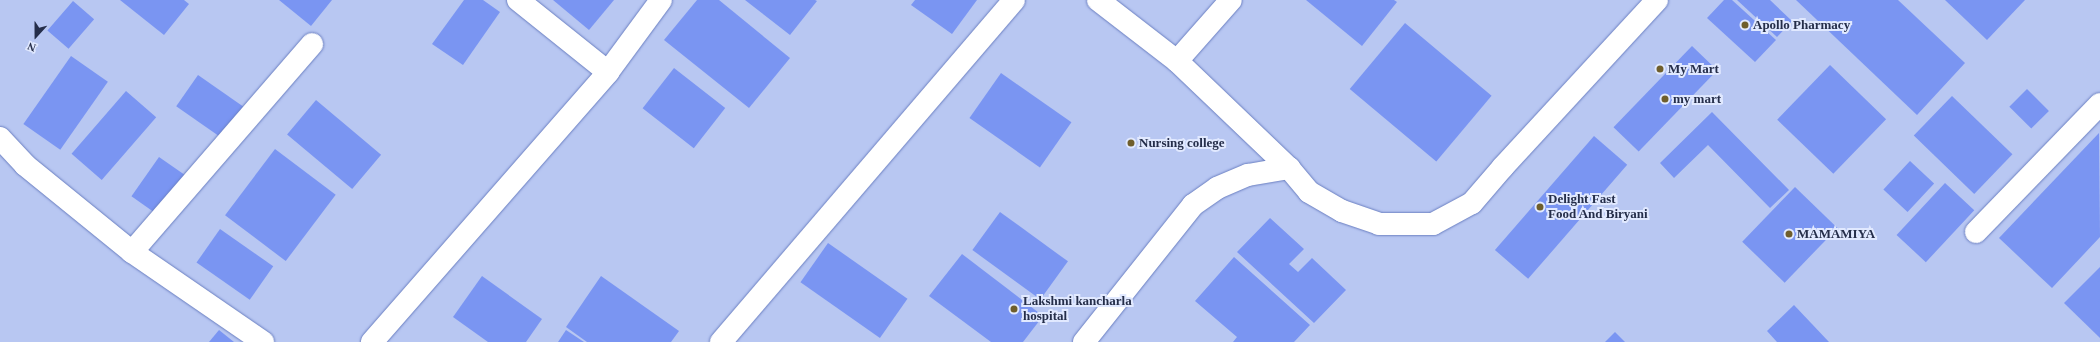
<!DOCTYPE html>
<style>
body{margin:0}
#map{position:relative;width:2100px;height:342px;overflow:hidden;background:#b8c7f2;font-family:"Times New Roman",serif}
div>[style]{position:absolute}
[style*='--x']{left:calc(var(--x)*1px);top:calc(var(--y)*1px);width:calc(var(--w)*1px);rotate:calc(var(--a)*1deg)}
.building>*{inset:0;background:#7a95f2;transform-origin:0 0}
.roads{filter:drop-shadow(0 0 1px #6a7fc1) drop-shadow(0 0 1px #6a7fc1)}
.minor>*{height:22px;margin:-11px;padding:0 11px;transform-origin:11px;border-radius:11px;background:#fff}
.tertiary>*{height:22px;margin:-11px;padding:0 11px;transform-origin:11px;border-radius:11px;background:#fff}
.secondary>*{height:22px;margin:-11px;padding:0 11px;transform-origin:11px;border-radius:11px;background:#fff}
.dots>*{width:11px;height:11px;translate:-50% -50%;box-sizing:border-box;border:2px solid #e1e9ff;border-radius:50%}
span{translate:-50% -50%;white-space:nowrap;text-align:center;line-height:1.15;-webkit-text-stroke:4px #e1e9ff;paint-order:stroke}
.poi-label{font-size:13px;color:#252e4a;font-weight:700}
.left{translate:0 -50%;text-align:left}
.north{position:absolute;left:16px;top:16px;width:40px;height:40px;-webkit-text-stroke:3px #e1e9ff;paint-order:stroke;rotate:201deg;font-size:11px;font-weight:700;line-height:16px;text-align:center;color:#252e4a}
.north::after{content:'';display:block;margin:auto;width:14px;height:18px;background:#252e4a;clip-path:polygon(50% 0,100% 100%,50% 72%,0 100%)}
</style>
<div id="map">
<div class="building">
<div style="clip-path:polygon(120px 0,184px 0,189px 4px,164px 35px)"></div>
<div style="clip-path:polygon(279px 0,332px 0,311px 26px)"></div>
<div style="clip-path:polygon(464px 0,483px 0,500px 12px,463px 65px,432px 44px)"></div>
<div style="clip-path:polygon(553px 0,614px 0,589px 30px)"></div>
<div style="clip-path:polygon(697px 0,719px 0,790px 58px,749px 108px,664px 40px)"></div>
<div style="clip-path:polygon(745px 0,815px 0,817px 1px,790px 35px)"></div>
<div style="clip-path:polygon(915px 0,977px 0,952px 34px,911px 5px)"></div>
<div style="clip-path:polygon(1306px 0,1394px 0,1397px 2px,1362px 46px)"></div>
<div style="clip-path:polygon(1724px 0,1732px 0,1776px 40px,1755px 62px,1707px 18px)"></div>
<div style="clip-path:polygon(1737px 0,1770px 0,1792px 21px,1777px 37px)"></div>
<div style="clip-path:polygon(1796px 0,1898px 0,1965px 63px,1917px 115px)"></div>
<div style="clip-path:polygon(1945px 0,2025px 0,1987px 40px)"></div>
<div style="left:73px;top:1px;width:28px;height:39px;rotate:41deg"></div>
<div style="left:1405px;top:23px;width:113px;height:86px;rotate:40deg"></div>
<div style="left:1692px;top:46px;width:35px;height:113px;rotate:44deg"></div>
<div style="left:71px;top:56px;width:45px;height:83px;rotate:35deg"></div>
<div style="left:1830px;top:65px;width:78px;height:76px;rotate:44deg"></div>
<div style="left:674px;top:68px;width:65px;height:51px;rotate:38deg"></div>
<div style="left:1001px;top:73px;width:86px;height:55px;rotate:35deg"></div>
<div style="left:198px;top:75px;width:56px;height:38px;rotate:35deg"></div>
<div style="left:2027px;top:89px;width:31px;height:25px;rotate:45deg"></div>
<div style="left:126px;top:91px;width:40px;height:83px;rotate:41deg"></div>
<div style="left:1952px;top:96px;width:84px;height:55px;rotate:44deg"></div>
<div style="left:316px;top:100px;width:85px;height:45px;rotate:40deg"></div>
<div style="clip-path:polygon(1712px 112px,1789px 190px,1770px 208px,1708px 145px,1674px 178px,1660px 163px)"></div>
<div style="clip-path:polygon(2099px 133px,2100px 237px,2052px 288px,1999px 238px)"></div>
<div style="left:1594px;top:136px;width:44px;height:151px;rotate:41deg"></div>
<div style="left:275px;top:149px;width:76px;height:83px;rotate:37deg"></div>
<div style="left:159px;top:157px;width:32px;height:48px;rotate:35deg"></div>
<div style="left:1910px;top:161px;width:33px;height:39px;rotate:43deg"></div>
<div style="left:1945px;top:183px;width:40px;height:71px;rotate:43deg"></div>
<div style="left:1795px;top:187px;width:59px;height:76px;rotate:44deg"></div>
<div style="left:1000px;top:212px;width:84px;height:47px;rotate:36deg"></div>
<div style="clip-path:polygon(1270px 218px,1304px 249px,1289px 264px,1298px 272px,1312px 258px,1346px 290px,1314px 323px,1237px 252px)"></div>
<div style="left:220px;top:229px;width:65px;height:41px;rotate:35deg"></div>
<div style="left:828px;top:243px;width:97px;height:48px;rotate:35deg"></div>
<div style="clip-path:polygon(962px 254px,1043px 316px,1023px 342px,991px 342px,929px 296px)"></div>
<div style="clip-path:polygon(1234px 257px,1310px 325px,1294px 342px,1233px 342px,1237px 337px,1195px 301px)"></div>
<div style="clip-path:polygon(2100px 267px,2100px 338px,2064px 303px)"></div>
<div style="clip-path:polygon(482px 276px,542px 319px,526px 342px,488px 342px,453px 317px)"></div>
<div style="clip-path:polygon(601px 276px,679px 331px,671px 342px,587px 342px,566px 327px)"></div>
<div style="clip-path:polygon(1794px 305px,1829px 342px,1777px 342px,1767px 331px)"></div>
<div style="clip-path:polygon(219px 330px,234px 342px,209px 342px)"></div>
<div style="clip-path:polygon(566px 330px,584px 342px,558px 342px)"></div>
<div style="clip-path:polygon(1615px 332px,1625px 342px,1605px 342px)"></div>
</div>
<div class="roads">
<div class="minor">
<div style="--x:518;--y:0;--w:115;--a:38.7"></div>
<div style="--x:1098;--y:0;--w:100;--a:37.7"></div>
<div style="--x:1177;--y:61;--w:155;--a:43.7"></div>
<div style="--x:1177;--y:61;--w:81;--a:-48.5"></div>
<div style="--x:1976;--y:232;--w:178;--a:-45.9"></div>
<div style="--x:132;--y:252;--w:275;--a:-49.1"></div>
<div style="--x:372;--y:342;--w:359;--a:-48.8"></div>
<div style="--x:608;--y:72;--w:89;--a:-53.6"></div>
<div style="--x:721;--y:342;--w:450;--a:-49.4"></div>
</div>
<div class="tertiary">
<div style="--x:0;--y:138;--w:37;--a:47"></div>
<div style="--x:25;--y:165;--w:138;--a:39.1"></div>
<div style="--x:132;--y:252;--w:159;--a:34.5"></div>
</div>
<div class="secondary">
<div style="--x:1084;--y:342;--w:175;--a:-51.5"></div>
<div style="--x:1193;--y:205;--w:29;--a:-35"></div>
<div style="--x:1217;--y:188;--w:34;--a:-23"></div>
<div style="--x:1248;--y:175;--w:42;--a:-9.7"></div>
<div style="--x:1289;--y:168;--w:31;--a:50"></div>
<div style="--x:1309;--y:192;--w:38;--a:30"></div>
<div style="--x:1342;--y:211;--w:39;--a:19"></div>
<div style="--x:1379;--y:224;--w:54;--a:0"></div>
<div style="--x:1433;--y:224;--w:44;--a:-28.3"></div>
<div style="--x:1472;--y:203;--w:48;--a:-49.3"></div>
<div style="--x:1503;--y:167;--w:227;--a:-47.3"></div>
</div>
</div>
<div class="dots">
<div style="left:1745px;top:25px;background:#6f5e2c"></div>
<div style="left:1660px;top:69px;background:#6f5e2c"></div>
<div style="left:1665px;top:99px;background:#6f5e2c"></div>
<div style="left:1131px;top:143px;background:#6f5e2c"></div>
<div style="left:1540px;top:207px;background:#6f5e2c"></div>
<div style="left:1789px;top:234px;background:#6f5e2c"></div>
<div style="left:1014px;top:309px;background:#6f5e2c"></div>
</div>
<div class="poi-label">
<span class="left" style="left:1753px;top:25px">Apollo Pharmacy</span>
<span class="left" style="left:1668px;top:69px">My Mart</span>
<span class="left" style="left:1673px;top:99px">my mart</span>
<span class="left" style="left:1139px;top:143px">Nursing college</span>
<span class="left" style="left:1548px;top:207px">Delight Fast<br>Food And Biryani</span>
<span class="left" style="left:1797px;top:234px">MAMAMIYA</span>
<span class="left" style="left:1023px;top:309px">Lakshmi kancharla<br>hospital</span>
</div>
<div class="north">N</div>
</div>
